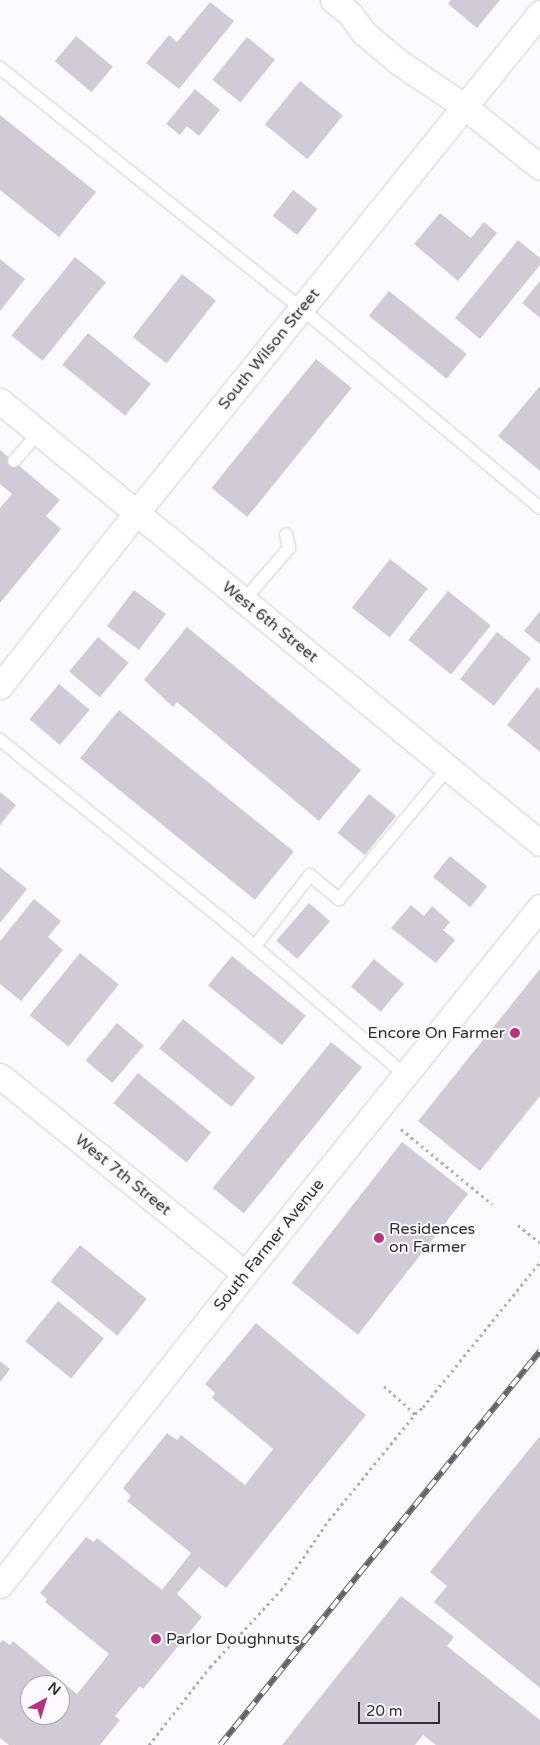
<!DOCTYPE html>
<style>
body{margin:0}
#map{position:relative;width:540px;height:1745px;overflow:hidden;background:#fdfaff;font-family:"Varela Round",sans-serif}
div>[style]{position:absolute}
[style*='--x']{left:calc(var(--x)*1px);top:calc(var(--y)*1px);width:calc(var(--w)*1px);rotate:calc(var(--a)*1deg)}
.building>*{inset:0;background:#d0cbd5;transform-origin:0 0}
.path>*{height:3px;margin-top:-1.5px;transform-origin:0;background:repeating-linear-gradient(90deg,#b1aeb3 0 2.5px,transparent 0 6.5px)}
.roads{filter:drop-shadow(0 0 1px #d1ccd6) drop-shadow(0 0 1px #d1ccd6)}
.service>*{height:12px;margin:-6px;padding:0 6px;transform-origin:6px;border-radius:6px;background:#fff}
.minor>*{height:25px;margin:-12.5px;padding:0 12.5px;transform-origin:12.5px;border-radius:12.5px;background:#fff}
.rail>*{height:5.5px;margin-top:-2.75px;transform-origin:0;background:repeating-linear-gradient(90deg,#fdfaff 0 11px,#646266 0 22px);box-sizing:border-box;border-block:1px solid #646266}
.dots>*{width:14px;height:14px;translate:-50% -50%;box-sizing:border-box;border:2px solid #fdfaff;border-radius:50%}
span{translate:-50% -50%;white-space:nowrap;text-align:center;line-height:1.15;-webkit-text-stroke:4px #fdfaff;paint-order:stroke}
.street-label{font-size:16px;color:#312f33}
.poi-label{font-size:16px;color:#312f33}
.right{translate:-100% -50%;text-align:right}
.left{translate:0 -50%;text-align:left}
.north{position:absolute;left:20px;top:1675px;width:50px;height:50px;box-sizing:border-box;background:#fdfaff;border:1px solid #aba9ad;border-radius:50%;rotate:39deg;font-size:14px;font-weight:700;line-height:20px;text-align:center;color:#312f33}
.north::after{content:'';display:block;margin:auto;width:18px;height:22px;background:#b6347e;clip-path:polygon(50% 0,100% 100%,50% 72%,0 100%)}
.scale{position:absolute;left:358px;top:1702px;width:82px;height:22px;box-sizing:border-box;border:2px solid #312f33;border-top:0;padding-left:6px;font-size:15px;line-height:18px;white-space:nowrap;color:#312f33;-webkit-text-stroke:4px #fdfaff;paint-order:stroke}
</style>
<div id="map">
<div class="building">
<div style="clip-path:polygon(451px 0,500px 0,477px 28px,448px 4px)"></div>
<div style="clip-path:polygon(210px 2px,234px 21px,179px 89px,146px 63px,169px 35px,177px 42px)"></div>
<div style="left:76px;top:36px;width:48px;height:33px;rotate:40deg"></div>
<div style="left:247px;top:37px;width:36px;height:55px;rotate:39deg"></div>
<div style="left:300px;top:81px;width:55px;height:56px;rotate:39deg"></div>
<div style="clip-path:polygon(195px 89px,220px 110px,199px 136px,187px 126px,180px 135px,166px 124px)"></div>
<div style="clip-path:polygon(0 115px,96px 192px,59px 237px,0 190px)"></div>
<div style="left:293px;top:190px;width:31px;height:33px;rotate:38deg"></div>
<div style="clip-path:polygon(440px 213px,471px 238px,484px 222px,497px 233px,458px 281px,414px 244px)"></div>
<div style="clip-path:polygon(518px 240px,540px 258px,540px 265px,480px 339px,455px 318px)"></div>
<div style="left:75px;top:257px;width:40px;height:101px;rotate:39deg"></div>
<div style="clip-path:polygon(0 259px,25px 279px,0 311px)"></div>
<div style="left:182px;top:274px;width:43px;height:80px;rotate:38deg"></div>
<div style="clip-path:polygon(540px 281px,540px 318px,522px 303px)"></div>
<div style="left:389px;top:291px;width:100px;height:32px;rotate:39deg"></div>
<div style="left:88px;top:333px;width:81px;height:41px;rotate:39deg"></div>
<div style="left:316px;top:359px;width:46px;height:166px;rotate:39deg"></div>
<div style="clip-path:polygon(540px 386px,540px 471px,498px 436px)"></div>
<div style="clip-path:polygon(0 450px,60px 500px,46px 516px,61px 529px,0 603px,0 508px,12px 494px,0 484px)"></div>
<div style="left:390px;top:559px;width:48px;height:62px;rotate:38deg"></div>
<div style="left:134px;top:590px;width:40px;height:45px;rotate:37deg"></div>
<div style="left:448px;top:591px;width:55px;height:63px;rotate:39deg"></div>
<div style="clip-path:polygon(540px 611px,540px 644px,524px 631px)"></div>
<div style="clip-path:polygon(187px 627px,361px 770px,319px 821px,177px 702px,173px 707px,144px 680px)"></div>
<div style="left:497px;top:632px;width:43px;height:60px;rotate:38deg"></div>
<div style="left:98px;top:637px;width:40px;height:45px;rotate:40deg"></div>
<div style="left:59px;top:684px;width:40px;height:46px;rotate:40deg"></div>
<div style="clip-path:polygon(537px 687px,540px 690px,540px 752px,507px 725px)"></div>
<div style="left:119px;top:710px;width:225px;height:62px;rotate:39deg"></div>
<div style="clip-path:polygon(0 792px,16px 805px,0 825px)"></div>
<div style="left:369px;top:794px;width:35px;height:50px;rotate:39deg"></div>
<div style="left:450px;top:856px;width:48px;height:27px;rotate:39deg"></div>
<div style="clip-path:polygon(0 867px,27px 889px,0 923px)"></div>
<div style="clip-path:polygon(34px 899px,61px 921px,48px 937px,63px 950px,21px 1001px,0 984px,0 941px)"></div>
<div style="left:309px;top:903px;width:28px;height:50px;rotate:41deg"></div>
<div style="clip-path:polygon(411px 905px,424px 916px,432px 906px,450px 922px,443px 930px,455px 940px,436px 963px,391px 928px)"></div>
<div style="left:80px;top:953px;width:50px;height:80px;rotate:39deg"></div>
<div style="left:232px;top:956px;width:95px;height:38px;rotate:39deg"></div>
<div style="left:374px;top:959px;width:39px;height:36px;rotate:40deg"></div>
<div style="clip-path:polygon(540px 969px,540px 1096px,480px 1171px,418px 1121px)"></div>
<div style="left:183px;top:1019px;width:93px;height:38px;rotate:39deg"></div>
<div style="left:117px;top:1023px;width:35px;height:49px;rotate:40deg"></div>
<div style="left:331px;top:1042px;width:40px;height:188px;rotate:39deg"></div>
<div style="left:138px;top:1073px;width:94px;height:39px;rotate:39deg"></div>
<div style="left:402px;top:1142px;width:84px;height:179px;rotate:38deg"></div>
<div style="left:80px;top:1245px;width:86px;height:47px;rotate:39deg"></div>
<div style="left:58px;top:1301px;width:59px;height:52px;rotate:39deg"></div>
<div style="clip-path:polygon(evenodd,256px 1323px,366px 1415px,226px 1588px,199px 1567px,177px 1594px,202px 1617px,143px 1689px,140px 1686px,115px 1716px,120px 1720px,100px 1745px,9px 1745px,0 1738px,0 1643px,3px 1640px,10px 1645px,13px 1641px,77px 1694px,109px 1654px,45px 1602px,47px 1599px,40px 1593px,86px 1537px,94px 1542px,97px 1538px,162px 1590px,191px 1553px,127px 1501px,131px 1496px,123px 1488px,167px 1433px,177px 1440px,181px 1435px,245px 1485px,273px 1449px,212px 1398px,215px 1393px,205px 1384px,256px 1323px,30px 1685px,60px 1685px,60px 1715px,30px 1715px,30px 1685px)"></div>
<div style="clip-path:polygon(0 1361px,10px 1369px,0 1382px)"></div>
<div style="clip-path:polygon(540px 1436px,540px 1688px,434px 1602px,447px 1586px,430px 1572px)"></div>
<div style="clip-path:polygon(401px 1596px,454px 1637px,447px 1646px,540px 1720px,540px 1745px,436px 1745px,423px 1735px,415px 1745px,282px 1745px)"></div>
</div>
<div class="path">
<div style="--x:401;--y:1129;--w:118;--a:39.5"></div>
<div style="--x:518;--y:1225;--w:28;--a:39"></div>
<div style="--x:384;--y:1386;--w:42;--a:42.1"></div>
<div style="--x:415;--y:1414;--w:11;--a:-41"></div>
<div style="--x:423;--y:1407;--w:186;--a:-51.1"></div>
<div style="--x:149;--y:1745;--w:99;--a:-52"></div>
<div style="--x:210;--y:1667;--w:105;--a:-47.3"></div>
<div style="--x:281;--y:1590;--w:85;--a:-55.6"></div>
<div style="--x:329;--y:1520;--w:136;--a:-50.9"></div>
</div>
<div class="roads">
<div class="service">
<div style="--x:0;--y:68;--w:386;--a:38.6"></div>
<div style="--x:302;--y:309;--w:310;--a:39.9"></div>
<div style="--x:14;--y:461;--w:37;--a:-49"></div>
<div style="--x:244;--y:600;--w:69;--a:-49.1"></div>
<div style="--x:289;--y:548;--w:14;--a:-102"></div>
<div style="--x:0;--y:740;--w:298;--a:38.9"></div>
<div style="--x:232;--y:927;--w:228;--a:40.5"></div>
<div style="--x:255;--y:946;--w:90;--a:-52.2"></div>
<div style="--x:310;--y:875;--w:38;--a:40"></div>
<div style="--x:339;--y:899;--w:170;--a:-50.2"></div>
</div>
<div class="minor">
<div style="--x:333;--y:0;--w:22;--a:39"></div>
<div style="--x:350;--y:14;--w:24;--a:54"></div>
<div style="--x:364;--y:33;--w:47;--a:39.8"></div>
<div style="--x:400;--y:63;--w:77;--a:33.9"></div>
<div style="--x:464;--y:106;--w:97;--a:38.8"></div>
<div style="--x:0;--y:401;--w:698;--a:39.3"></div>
<div style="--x:0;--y:686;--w:220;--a:-51.8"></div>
<div style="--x:136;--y:513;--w:643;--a:-51.06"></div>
<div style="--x:0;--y:1076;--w:315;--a:38.9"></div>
<div style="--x:0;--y:1585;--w:396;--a:-51.8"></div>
<div style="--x:245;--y:1274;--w:471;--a:-51.2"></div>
</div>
</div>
<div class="rail">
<div style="--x:220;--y:1745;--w:508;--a:-50.92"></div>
</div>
<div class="dots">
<div style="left:515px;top:1033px;background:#b6347e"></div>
<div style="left:379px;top:1238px;background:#b6347e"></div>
<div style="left:156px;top:1639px;background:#b6347e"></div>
</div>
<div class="street-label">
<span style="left:269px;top:349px;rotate:-51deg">South Wilson Street</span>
<span style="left:270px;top:622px;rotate:39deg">West 6th Street</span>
<span style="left:123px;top:1175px;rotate:39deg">West 7th Street</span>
<span style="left:269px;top:1245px;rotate:-51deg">South Farmer Avenue</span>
</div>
<div class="poi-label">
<span class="right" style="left:505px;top:1033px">Encore On Farmer</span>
<span class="left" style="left:389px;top:1238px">Residences<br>on Farmer</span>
<span class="left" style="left:166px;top:1639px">Parlor Doughnuts</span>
</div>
<div class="north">N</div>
<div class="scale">20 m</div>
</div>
